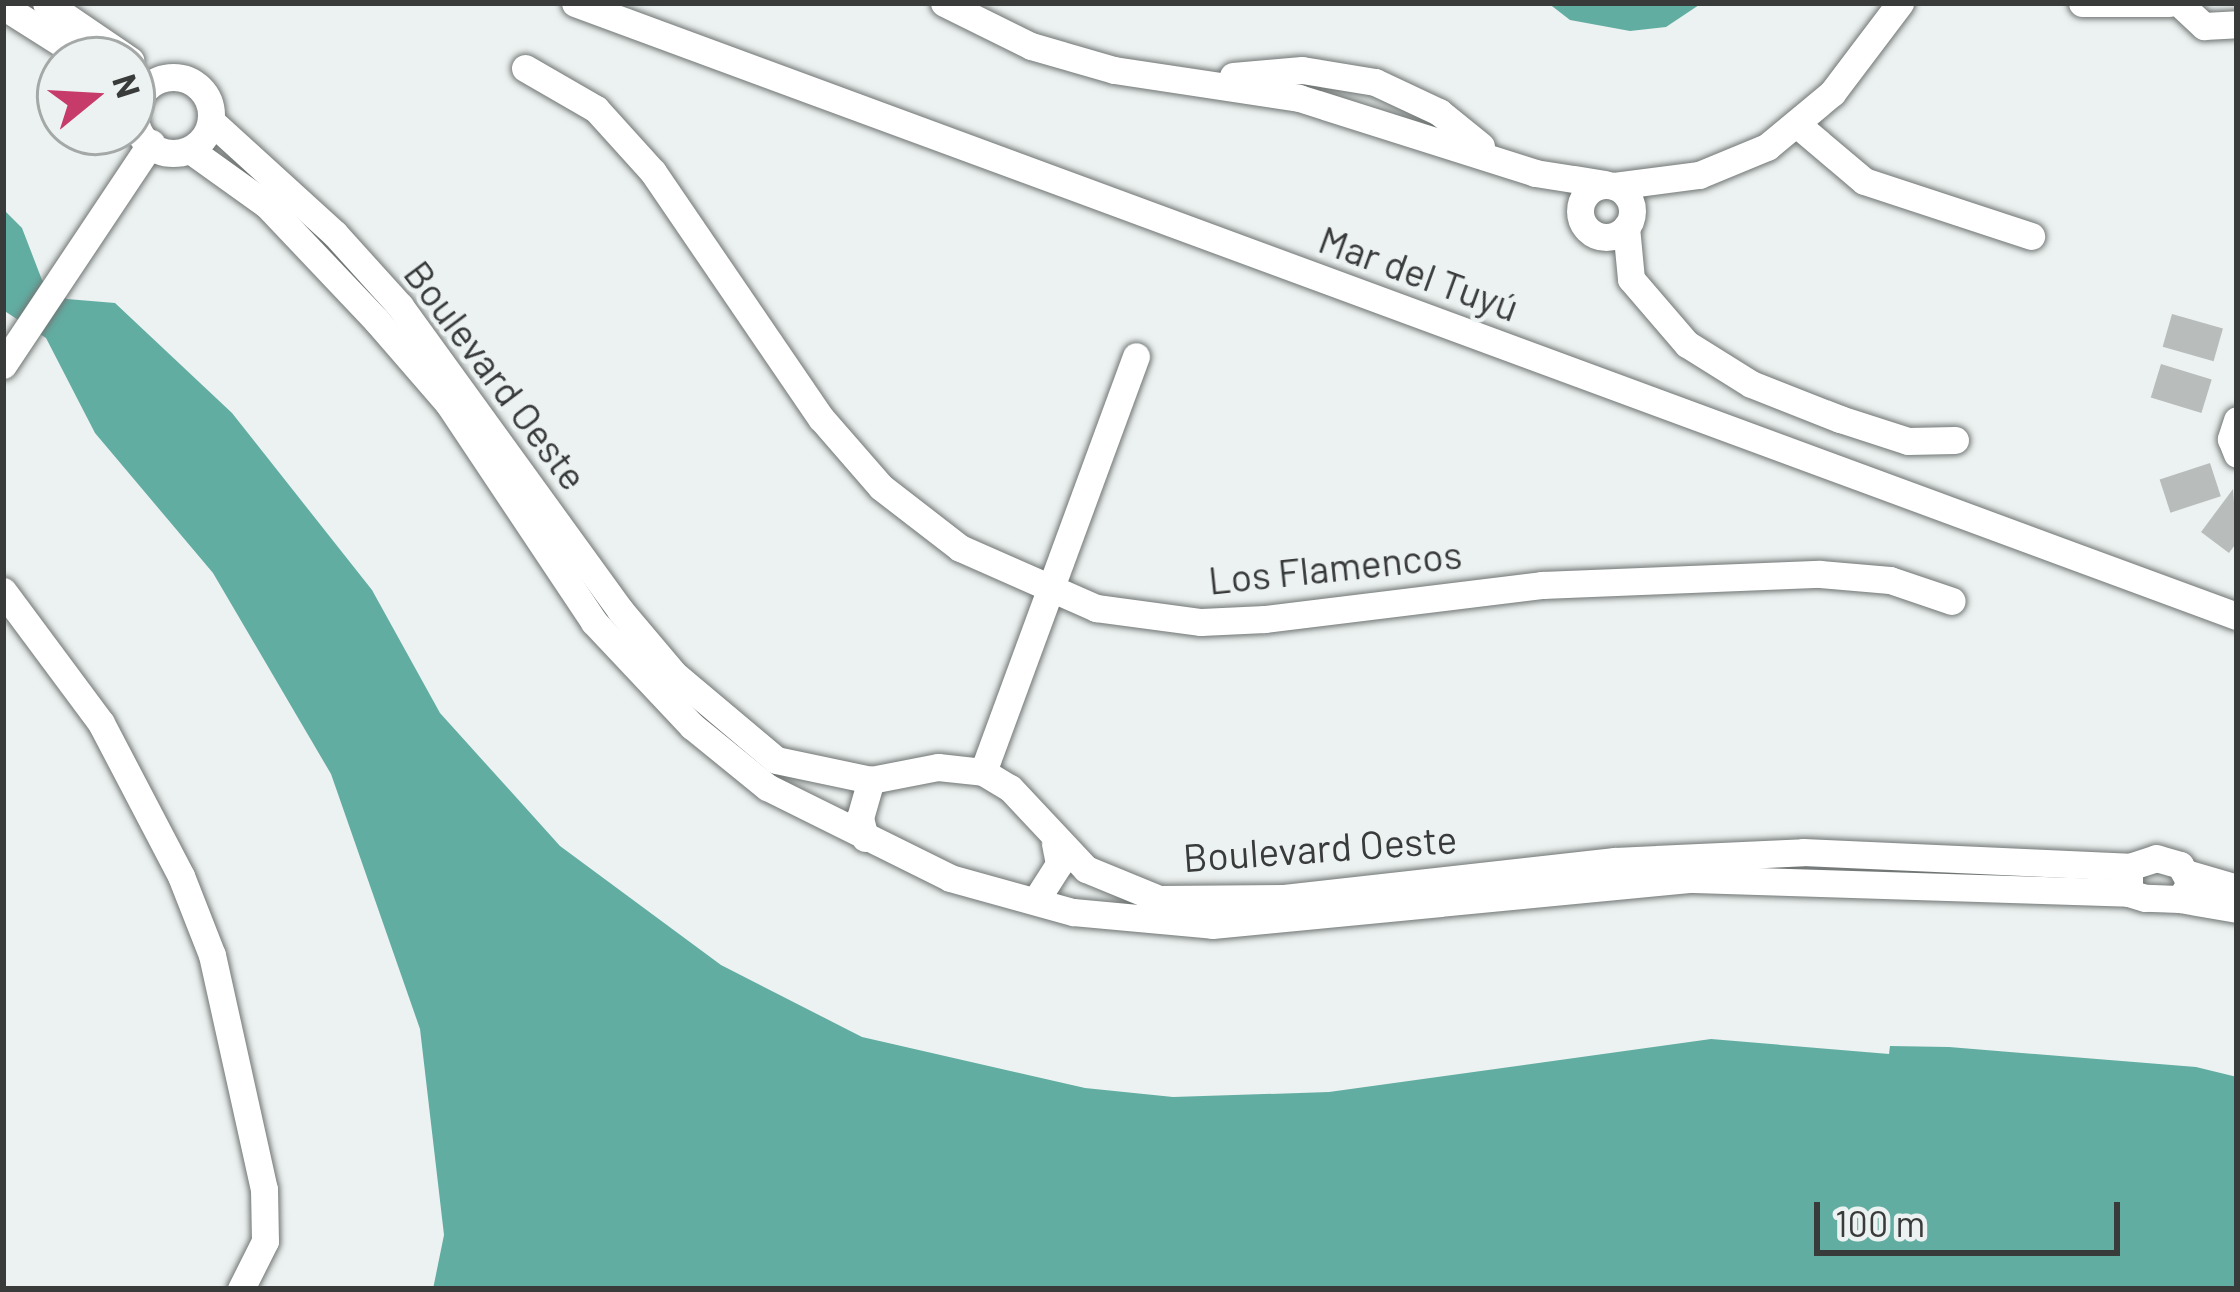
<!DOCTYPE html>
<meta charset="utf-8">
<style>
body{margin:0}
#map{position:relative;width:2240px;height:1292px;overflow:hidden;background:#ecf2f1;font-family:Barlow,sans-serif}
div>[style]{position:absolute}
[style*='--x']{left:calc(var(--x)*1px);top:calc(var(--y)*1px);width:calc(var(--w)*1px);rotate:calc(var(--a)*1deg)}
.water>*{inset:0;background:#62ada2}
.building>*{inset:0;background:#b8bdbc;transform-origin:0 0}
.roads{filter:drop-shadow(0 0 3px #707574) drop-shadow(0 0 3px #707574)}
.minor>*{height:27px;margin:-13.5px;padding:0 13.5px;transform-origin:13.5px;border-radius:13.5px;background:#fff}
.minor>.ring{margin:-13.5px;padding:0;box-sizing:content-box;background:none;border:27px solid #fff;border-radius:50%}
span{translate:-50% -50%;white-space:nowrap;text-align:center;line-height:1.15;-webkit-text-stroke:9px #ecf2f1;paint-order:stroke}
.street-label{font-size:39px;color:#393b3b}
.frame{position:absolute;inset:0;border:6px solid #393b3b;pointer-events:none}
.north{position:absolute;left:36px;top:36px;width:120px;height:120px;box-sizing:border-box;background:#ecf2f1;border:3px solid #a4a9a8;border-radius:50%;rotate:72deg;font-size:33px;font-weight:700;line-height:48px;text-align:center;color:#393b3b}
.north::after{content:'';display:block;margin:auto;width:42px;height:54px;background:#c73b6b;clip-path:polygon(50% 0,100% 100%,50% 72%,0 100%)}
.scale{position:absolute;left:1814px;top:1202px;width:306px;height:54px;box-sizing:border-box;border:6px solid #393b3b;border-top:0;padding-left:15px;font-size:36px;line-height:42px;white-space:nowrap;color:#393b3b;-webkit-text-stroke:9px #ecf2f1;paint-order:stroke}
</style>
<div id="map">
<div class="water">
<div style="clip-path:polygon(1548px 3px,1702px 3px,1666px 27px,1630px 31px,1570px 20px)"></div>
<div style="clip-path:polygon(3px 209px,22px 228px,42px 280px,67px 299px,115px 303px,232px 413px,372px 590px,440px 713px,560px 846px,721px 965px,862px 1037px,1085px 1088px,1173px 1097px,1329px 1092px,1711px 1039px,1889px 1054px,1890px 1046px,1949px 1047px,2196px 1067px,2237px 1077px,2237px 1289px,433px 1289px,444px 1235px,420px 1029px,331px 774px,213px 573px,95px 433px,46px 338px,3px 310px)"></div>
</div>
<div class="building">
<div style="left:2172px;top:314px;width:53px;height:34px;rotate:16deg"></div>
<div style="left:2161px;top:364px;width:53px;height:35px;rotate:17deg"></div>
<div style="left:2210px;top:463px;width:35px;height:53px;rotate:72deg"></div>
<div style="clip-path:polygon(2233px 489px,2237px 542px,2229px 553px,2201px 532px)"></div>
</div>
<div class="roads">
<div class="minor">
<div style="--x:46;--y:3;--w:102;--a:34.2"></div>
<div style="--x:575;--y:3;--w:1771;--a:20.25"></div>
<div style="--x:944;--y:3;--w:97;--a:26.3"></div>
<div style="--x:1031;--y:46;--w:86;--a:16.1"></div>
<div style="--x:1114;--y:70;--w:187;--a:8.6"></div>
<div style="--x:1299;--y:98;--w:248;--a:17.6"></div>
<div style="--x:1535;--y:173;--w:71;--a:8.9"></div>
<div style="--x:2082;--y:3;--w:87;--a:0"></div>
<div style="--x:2179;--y:3;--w:34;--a:43"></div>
<div style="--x:2204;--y:26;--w:33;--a:-3"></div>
<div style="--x:3;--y:6;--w:101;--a:32.4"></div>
<div style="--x:525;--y:68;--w:82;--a:30"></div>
<div style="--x:596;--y:109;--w:85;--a:47.9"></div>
<div style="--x:653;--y:172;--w:298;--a:55.7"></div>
<div style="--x:821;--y:418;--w:91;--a:49"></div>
<div style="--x:881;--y:487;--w:100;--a:37.7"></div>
<div style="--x:960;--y:548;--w:149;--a:23.8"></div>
<div style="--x:1096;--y:608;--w:106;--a:7.6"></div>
<div style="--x:1201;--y:622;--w:64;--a:-2.7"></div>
<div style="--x:1265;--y:619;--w:279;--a:-7"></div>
<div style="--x:1542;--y:585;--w:278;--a:-2.3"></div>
<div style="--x:1820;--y:574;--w:70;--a:4.9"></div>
<div style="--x:1890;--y:580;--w:65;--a:18.7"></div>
<div style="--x:1233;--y:76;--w:69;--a:-5"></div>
<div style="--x:1302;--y:70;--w:74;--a:9.3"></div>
<div style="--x:1375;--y:82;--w:71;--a:25.1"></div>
<div style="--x:1439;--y:112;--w:54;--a:39"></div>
<div class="ring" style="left:135px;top:77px;width:49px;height:49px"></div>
<div style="--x:212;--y:122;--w:166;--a:42.3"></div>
<div style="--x:335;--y:234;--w:97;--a:47.9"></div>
<div style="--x:400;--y:306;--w:375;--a:54.1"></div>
<div style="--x:620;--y:610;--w:84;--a:49.8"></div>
<div style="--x:674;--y:674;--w:133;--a:40.1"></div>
<div style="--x:776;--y:760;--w:97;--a:11.9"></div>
<div style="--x:871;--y:780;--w:68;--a:-11"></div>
<div style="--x:938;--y:767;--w:45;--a:6.3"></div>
<div style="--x:983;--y:772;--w:31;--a:31"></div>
<div style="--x:1010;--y:788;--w:111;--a:46.8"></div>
<div style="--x:1086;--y:869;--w:79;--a:22.3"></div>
<div style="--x:1159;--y:899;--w:125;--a:-0.5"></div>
<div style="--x:1284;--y:898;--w:333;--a:-6.4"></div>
<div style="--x:1615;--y:861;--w:188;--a:-2.7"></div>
<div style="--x:1803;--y:852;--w:326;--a:2.6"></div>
<div style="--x:2129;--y:867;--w:28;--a:-18"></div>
<div style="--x:2156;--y:858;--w:25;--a:16"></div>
<div style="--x:2180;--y:865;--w:21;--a:61"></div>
<div style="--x:2190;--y:883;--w:19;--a:122"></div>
<div style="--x:2180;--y:899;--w:35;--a:-178"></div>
<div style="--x:2145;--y:898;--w:17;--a:-163"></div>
<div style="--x:2129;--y:893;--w:26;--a:-90"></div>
<div style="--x:1799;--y:126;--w:85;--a:40.2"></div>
<div style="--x:1864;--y:181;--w:176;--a:18.2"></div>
<div style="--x:193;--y:152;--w:91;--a:35.6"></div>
<div style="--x:267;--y:205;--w:160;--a:46.5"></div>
<div style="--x:377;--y:321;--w:108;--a:49.1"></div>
<div style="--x:448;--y:403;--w:263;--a:56.3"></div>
<div style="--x:594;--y:622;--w:143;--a:46.7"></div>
<div style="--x:692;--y:726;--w:97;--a:39.1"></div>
<div style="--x:767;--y:787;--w:204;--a:26.4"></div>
<div style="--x:950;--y:878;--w:128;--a:15.5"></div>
<div style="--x:1073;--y:912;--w:140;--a:5.3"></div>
<div style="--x:1212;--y:925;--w:484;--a:-5.5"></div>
<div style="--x:1694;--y:879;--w:435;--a:1.8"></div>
<div class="ring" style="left:1580px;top:185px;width:25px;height:25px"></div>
<div style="--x:1614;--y:186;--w:86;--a:-7.4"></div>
<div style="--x:1699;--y:175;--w:74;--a:-22.4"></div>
<div style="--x:1767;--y:147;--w:85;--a:-39.7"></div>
<div style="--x:1832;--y:93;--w:113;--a:-52.9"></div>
<div style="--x:1626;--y:227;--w:52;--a:84.5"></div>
<div style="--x:1631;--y:279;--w:86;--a:49.3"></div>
<div style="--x:1687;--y:344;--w:75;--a:32"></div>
<div style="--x:1751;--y:384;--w:96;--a:21.5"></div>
<div style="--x:1840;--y:419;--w:71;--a:17.9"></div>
<div style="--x:1908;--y:441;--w:47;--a:-1.2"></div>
<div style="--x:3;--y:365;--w:267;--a:-56.3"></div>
<div style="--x:2237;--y:420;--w:20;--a:108"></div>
<div style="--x:2231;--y:439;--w:16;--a:68"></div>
<div style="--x:3;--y:591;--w:164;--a:53.4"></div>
<div style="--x:101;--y:723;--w:173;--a:62.4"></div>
<div style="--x:181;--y:876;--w:85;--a:68.6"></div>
<div style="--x:212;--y:955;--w:240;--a:77.5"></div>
<div style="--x:264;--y:1189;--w:52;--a:88.9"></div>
<div style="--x:265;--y:1241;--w:54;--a:116.6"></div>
<div style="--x:983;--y:772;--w:443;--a:-69.8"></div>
<div style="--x:865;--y:838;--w:21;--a:-104"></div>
<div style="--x:860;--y:818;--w:40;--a:-74"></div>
<div style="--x:2189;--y:874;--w:50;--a:16.3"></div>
<div style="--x:2180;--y:899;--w:58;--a:10"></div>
<div style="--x:1036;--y:900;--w:43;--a:-57.4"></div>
<div style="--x:1059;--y:864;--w:21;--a:-101"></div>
</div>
</div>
<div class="street-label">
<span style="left:1419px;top:273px;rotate:20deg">Mar del Tuyú</span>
<span style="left:496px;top:375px;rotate:53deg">Boulevard Oeste</span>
<span style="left:1335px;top:567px;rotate:-6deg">Los Flamencos</span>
<span style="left:1320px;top:848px;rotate:-4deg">Boulevard Oeste</span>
</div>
<div class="frame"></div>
<div class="north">N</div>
<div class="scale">100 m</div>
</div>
